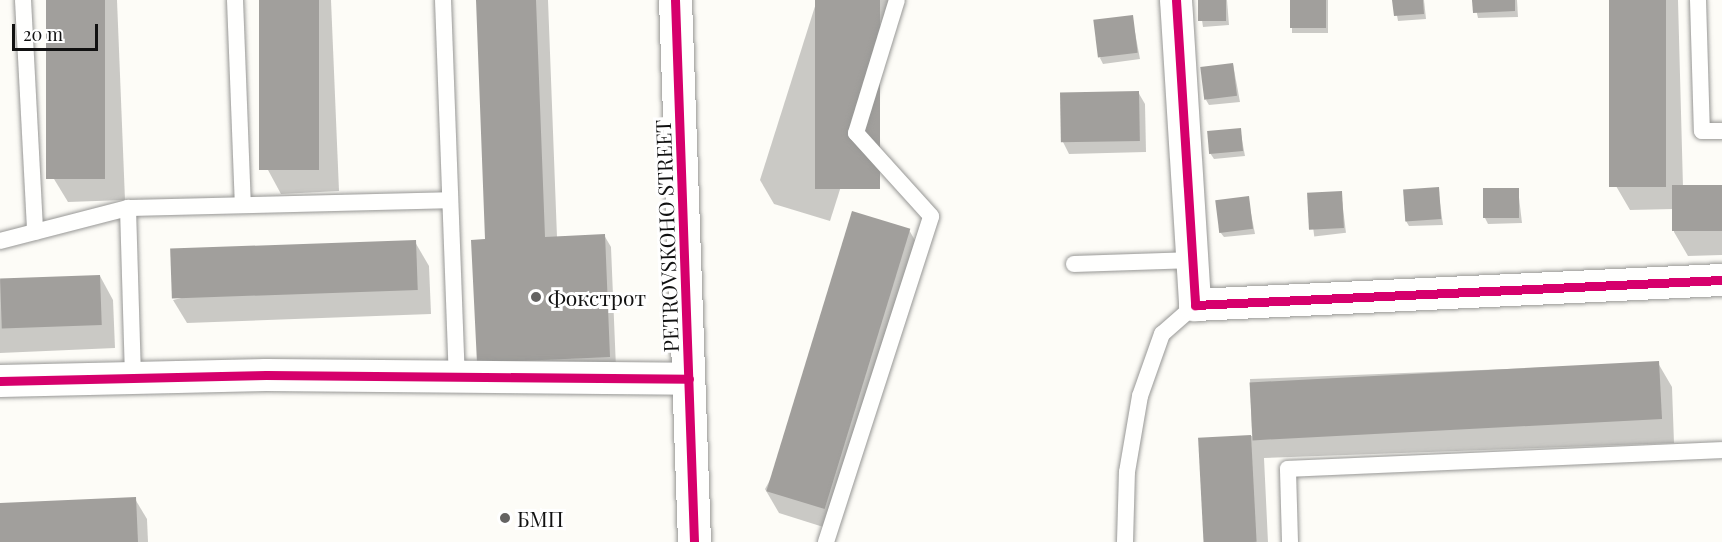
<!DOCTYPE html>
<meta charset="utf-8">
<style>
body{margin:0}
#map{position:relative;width:1722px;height:542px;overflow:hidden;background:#fdfcf7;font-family:"Playfair Display",serif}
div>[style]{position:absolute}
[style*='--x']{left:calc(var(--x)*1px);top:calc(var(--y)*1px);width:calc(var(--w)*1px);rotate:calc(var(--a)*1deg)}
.shadow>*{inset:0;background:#0003;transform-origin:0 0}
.building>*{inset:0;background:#a19f9c;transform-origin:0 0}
.roads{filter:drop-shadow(0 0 2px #979795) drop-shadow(0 0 2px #979795)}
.service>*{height:16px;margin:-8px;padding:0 8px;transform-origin:8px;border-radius:8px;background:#fffffe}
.minor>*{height:32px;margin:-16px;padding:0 16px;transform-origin:16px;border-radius:16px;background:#fffffe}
.tertiary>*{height:33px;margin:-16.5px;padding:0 16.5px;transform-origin:16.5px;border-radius:16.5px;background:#fffffe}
.cycleway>*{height:9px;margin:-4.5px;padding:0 4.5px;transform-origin:4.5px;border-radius:4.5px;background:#d6006c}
.dots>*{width:16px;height:16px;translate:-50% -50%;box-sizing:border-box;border:3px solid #fff;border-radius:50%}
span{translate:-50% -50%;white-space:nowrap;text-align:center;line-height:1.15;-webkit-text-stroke:6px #fff;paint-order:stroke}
.street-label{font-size:21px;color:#111}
.poi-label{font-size:21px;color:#111}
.left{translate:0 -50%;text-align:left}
.scale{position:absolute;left:12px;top:24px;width:86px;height:27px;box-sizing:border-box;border:3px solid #111;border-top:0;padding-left:8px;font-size:18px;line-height:21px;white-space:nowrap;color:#111;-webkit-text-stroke:4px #fff;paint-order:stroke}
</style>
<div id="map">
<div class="shadow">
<div style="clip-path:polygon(47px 0,117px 0,125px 200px,68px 202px,54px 179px)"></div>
<div style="clip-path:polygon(261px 0,331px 0,339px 191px,281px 194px,268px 170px)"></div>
<div style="clip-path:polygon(477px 0,548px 0,557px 237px,604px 235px,611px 247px,616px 368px,485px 374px,488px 241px)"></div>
<div style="clip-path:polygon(817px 0,900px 0,830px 221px,774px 204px,760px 180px)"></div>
<div style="clip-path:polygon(1199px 0,1227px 0,1229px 25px,1203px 27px)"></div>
<div style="left:1292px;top:0;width:36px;height:33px"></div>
<div style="clip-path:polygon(1394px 0,1424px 0,1426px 19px,1398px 21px)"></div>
<div style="clip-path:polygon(1474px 0,1517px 0,1518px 17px,1478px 18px)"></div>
<div style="clip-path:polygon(1611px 0,1678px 0,1683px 187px,1722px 186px,1722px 255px,1688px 256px,1674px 232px,1674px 209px,1630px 210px,1616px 186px)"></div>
<div style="clip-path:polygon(1132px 16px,1140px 59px,1103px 64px,1100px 58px)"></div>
<div style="clip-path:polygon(1233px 64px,1240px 102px,1209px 105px,1206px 100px)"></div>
<div style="clip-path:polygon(1138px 92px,1145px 104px,1146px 152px,1069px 154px,1063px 142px)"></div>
<div style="clip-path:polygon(1240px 129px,1245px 156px,1214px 159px,1210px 153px)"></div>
<div style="clip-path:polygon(1438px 188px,1443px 225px,1409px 226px,1406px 221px)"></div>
<div style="clip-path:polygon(1518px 189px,1522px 223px,1488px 224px,1485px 218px)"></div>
<div style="left:1341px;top:192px;width:41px;height:32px;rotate:83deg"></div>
<div style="clip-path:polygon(1248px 198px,1255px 234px,1224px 237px,1220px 232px)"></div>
<div style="clip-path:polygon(909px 230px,923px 254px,836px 531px,779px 513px,765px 489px)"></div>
<div style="clip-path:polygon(415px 242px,429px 266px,431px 314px,187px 323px,173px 300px)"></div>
<div style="clip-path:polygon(100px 276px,113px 300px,115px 348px,0 353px,0 280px)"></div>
<div style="clip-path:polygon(1658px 363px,1672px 387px,1674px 443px,1264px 458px,1268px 542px,1205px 542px,1200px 439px,1252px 436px,1250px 379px)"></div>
<div style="clip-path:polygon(135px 499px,147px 519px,148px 542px,0 542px,0 504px)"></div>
</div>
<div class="building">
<div style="left:46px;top:0;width:59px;height:179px"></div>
<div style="left:259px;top:0;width:60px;height:170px"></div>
<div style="clip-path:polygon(476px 0,536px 0,545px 237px,605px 234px,610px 357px,477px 363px,471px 240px,485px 239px)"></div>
<div style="left:815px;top:0;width:65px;height:189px"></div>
<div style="left:1198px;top:0;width:28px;height:21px"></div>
<div style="left:1290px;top:0;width:36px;height:28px"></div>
<div style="clip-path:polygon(1392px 0,1423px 0,1424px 14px,1394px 16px)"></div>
<div style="clip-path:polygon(1472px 0,1515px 0,1515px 11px,1473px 13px)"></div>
<div style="left:1609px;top:0;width:57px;height:187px"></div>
<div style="left:1133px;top:15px;width:38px;height:40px;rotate:83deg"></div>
<div style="left:1233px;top:63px;width:33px;height:33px;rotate:83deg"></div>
<div style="left:1139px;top:91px;width:50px;height:79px;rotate:89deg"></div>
<div style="left:1241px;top:128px;width:23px;height:34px;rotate:85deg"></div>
<div style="left:1722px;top:185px;width:46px;height:50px;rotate:90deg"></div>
<div style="left:1439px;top:187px;width:32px;height:36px;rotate:86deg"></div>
<div style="left:1483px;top:188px;width:36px;height:30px"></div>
<div style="left:1342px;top:191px;width:37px;height:35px;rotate:87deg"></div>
<div style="left:1249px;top:196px;width:33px;height:34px;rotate:83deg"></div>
<div style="left:852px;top:211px;width:61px;height:293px;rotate:17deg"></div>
<div style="left:416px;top:240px;width:50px;height:246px;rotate:88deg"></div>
<div style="left:100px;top:275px;width:50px;height:100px;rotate:88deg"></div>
<div style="left:1659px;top:361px;width:58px;height:410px;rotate:87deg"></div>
<div style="left:1251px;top:435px;width:107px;height:53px;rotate:87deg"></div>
<div style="clip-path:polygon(136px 497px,138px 542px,0 542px,0 503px)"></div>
</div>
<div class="roads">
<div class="service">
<div style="--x:23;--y:0;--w:232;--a:87"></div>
<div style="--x:235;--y:0;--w:205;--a:87.8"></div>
<div style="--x:443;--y:0;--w:377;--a:87.9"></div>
<div style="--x:1698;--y:0;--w:131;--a:88.3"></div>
<div style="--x:1702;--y:131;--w:20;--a:0"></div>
<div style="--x:0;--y:241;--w:132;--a:-14.5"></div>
<div style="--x:1074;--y:264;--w:120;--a:-1.9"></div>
<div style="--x:133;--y:377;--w:169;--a:-91.7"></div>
<div style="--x:128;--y:208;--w:322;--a:-1.4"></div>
<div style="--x:826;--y:542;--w:342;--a:-72.1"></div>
<div style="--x:931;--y:216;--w:112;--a:-132.1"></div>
<div style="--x:856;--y:133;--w:139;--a:-72.9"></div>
<div style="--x:1125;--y:542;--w:70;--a:-88.4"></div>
<div style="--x:1127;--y:472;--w:77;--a:-80.3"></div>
<div style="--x:1140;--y:396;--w:66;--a:-70.5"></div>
<div style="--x:1162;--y:334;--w:44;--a:-41.3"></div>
<div style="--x:1290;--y:542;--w:73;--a:-91.6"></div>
<div style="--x:1288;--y:469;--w:434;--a:-2.5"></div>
</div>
<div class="minor">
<div style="--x:1176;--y:0;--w:306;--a:86.4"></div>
<div style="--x:1195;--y:305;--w:528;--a:-2.72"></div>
<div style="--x:0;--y:381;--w:266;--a:-1.3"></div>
<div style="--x:266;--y:375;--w:423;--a:0.5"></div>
</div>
<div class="tertiary">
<div style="--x:675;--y:0;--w:542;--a:87.99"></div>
</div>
</div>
<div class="cycleway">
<div style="--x:675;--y:0;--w:542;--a:87.99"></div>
<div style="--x:1176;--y:0;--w:306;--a:86.4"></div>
<div style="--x:1195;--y:305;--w:528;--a:-2.72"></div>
<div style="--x:0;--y:381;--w:266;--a:-1.3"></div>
<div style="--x:266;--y:375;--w:423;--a:0.5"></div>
</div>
<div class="dots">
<div style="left:536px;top:297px;background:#646362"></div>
<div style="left:505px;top:518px;background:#646362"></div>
</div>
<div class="street-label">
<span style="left:666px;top:236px;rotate:-92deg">PETROVSKOHO STREET</span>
</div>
<div class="poi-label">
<span class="left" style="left:548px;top:297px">Фокстрот</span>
<span class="left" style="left:517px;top:518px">БМП</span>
</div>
<div class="scale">20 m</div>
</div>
